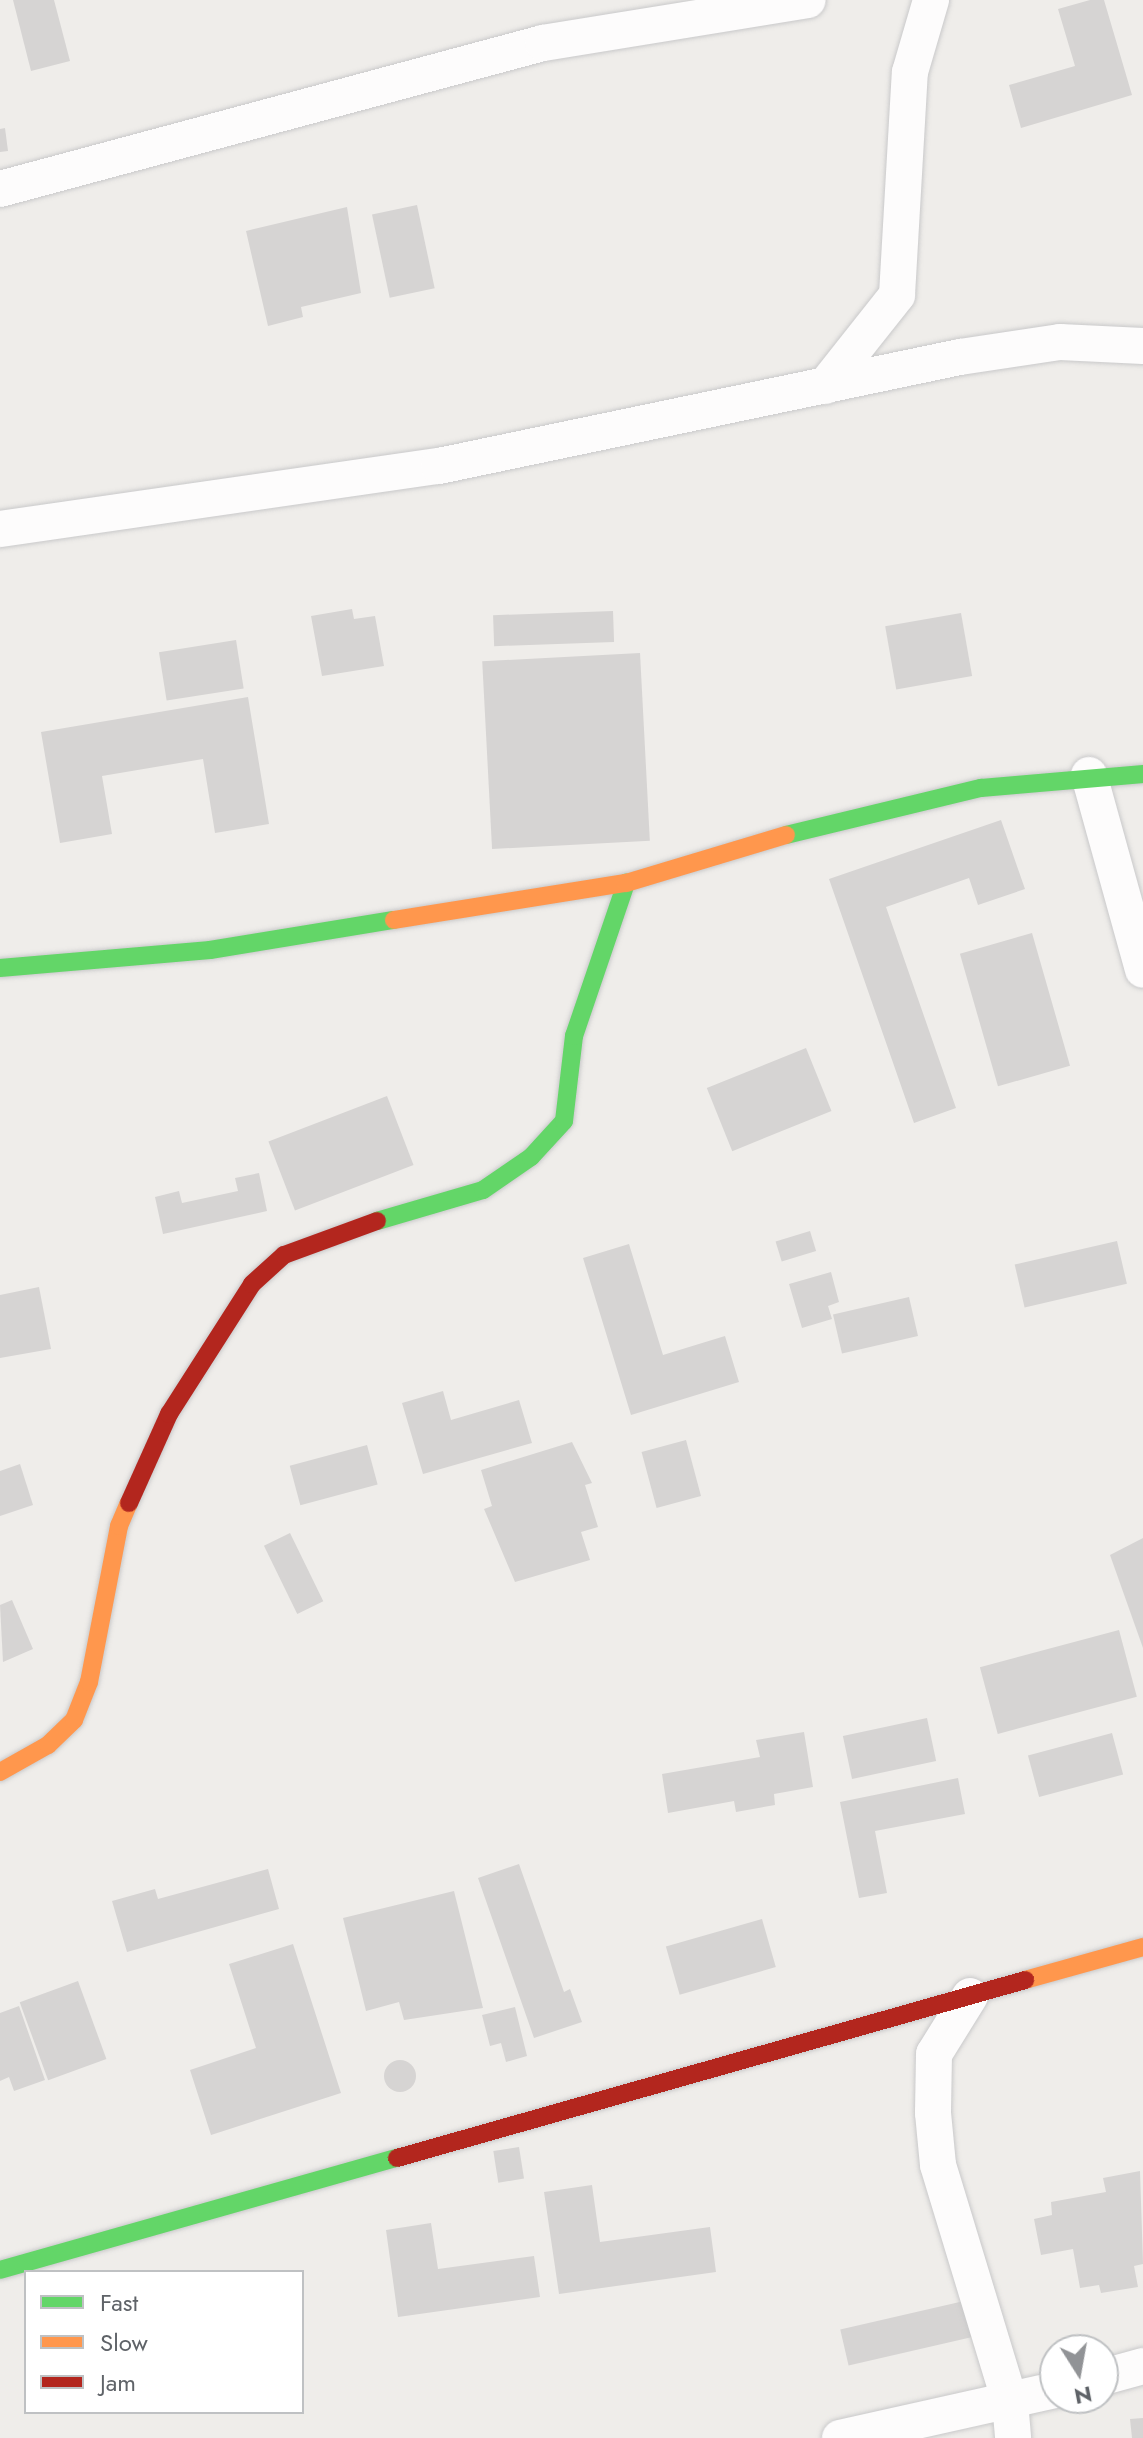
<!DOCTYPE html>
<style>
body{margin:0}
#map{position:relative;width:1143px;height:2438px;overflow:hidden;background:#efedea;font-family:Jost,sans-serif}
div>[style]{position:absolute}
[style*='--x']{left:calc(var(--x)*1px);top:calc(var(--y)*1px);width:calc(var(--w)*1px);rotate:calc(var(--a)*1deg)}
.building>*{inset:0;background:#d6d4d3;transform-origin:0 0}
.round{border-radius:50%}
.roads{filter:drop-shadow(0 0 2px #c9c9ca) drop-shadow(0 0 2px #c9c9ca)}
.street>*{height:36px;margin:-18px;padding:0 18px;transform-origin:18px;border-radius:18px;background:#fdfcfc}
.fast>*{height:18px;margin:-9px;padding:0 9px;transform-origin:9px;border-radius:9px;background:#63d668}
.slow>*{height:18px;margin:-9px;padding:0 9px;transform-origin:9px;border-radius:9px;background:#ff974d}
.jam>*{height:18px;margin:-9px;padding:0 9px;transform-origin:9px;border-radius:9px;background:#b3261e}
span{translate:-50% -50%;white-space:nowrap;text-align:center;line-height:1.15;-webkit-text-stroke:7px #fff;paint-order:stroke}
.legend{position:absolute;left:24px;top:2270px;width:280px;height:144px;box-sizing:border-box;background:#fff;border:2px solid #bfc1c3;margin:0;padding:10px 14px;list-style:none;font-size:24px;color:#5f6368}
.legend li{display:flex;align-items:center;gap:16px;height:40px}
.legend b{width:40px;border:2px solid #bfc1c3}
.north{position:absolute;left:1039px;top:2334px;width:80px;height:80px;box-sizing:border-box;background:#fff;border:2px solid #bfc1c3;border-radius:50%;rotate:169deg;font-size:22px;font-weight:700;line-height:32px;text-align:center;color:#5f6368}
.north::after{content:'';display:block;margin:auto;width:28px;height:36px;background:#919396;clip-path:polygon(50% 0,100% 100%,50% 72%,0 100%)}
</style>
<div id="map">
<div class="building">
<div style="clip-path:polygon(13px 0,54px 0,70px 61px,31px 71px)"></div>
<div style="clip-path:polygon(1090px 0,1104px 0,1132px 95px,1021px 128px,1009px 85px,1075px 66px,1058px 9px)"></div>
<div style="clip-path:polygon(5px 128px,8px 151px,0 152px,0 129px)"></div>
<div style="left:417px;top:205px;width:85px;height:46px;rotate:78deg"></div>
<div style="clip-path:polygon(347px 207px,361px 293px,301px 307px,303px 317px,268px 326px,246px 231px)"></div>
<div style="clip-path:polygon(352px 609px,354px 619px,375px 616px,384px 666px,322px 676px,311px 616px)"></div>
<div style="left:613px;top:611px;width:31px;height:120px;rotate:88deg"></div>
<div style="left:961px;top:613px;width:64px;height:77px;rotate:80deg"></div>
<div style="left:236px;top:640px;width:49px;height:78px;rotate:81deg"></div>
<div style="left:640px;top:653px;width:188px;height:158px;rotate:87deg"></div>
<div style="clip-path:polygon(248px 697px,269px 824px,215px 833px,203px 759px,102px 776px,112px 834px,60px 843px,41px 732px)"></div>
<div style="clip-path:polygon(1001px 820px,1025px 889px,978px 905px,969px 878px,886px 907px,956px 1108px,914px 1123px,829px 879px)"></div>
<div style="left:1032px;top:933px;width:138px;height:75px;rotate:74deg"></div>
<div style="left:806px;top:1048px;width:68px;height:107px;rotate:68deg"></div>
<div style="left:387px;top:1096px;width:74px;height:127px;rotate:69deg"></div>
<div style="clip-path:polygon(259px 1173px,267px 1211px,163px 1234px,155px 1197px,179px 1191px,182px 1203px,238px 1191px,235px 1178px)"></div>
<div style="left:810px;top:1231px;width:21px;height:36px;rotate:73deg"></div>
<div style="left:1117px;top:1241px;width:44px;height:105px;rotate:77deg"></div>
<div style="clip-path:polygon(629px 1244px,663px 1355px,725px 1336px,739px 1382px,631px 1415px,583px 1258px)"></div>
<div style="clip-path:polygon(831px 1272px,839px 1302px,828px 1306px,832px 1319px,802px 1328px,789px 1284px)"></div>
<div style="clip-path:polygon(39px 1287px,51px 1349px,0 1358px,0 1295px)"></div>
<div style="left:909px;top:1297px;width:40px;height:78px;rotate:77deg"></div>
<div style="clip-path:polygon(443px 1391px,451px 1420px,519px 1400px,532px 1443px,423px 1474px,402px 1403px)"></div>
<div style="left:686px;top:1440px;width:58px;height:46px;rotate:75deg"></div>
<div style="clip-path:polygon(572px 1442px,592px 1483px,585px 1485px,598px 1527px,581px 1532px,590px 1560px,515px 1582px,484px 1509px,492px 1506px,481px 1470px)"></div>
<div style="left:367px;top:1445px;width:41px;height:80px;rotate:75deg"></div>
<div style="clip-path:polygon(20px 1464px,33px 1505px,0 1516px,0 1471px)"></div>
<div style="left:290px;top:1533px;width:76px;height:29px;rotate:64deg"></div>
<div style="clip-path:polygon(1143px 1538px,1143px 1648px,1110px 1555px)"></div>
<div style="clip-path:polygon(12px 1600px,33px 1649px,3px 1662px,0 1605px)"></div>
<div style="left:1119px;top:1630px;width:69px;height:144px;rotate:75deg"></div>
<div style="left:927px;top:1718px;width:44px;height:86px;rotate:78deg"></div>
<div style="clip-path:polygon(804px 1732px,813px 1787px,774px 1794px,775px 1805px,736px 1812px,734px 1801px,668px 1813px,662px 1774px,760px 1757px,756px 1740px)"></div>
<div style="left:1112px;top:1733px;width:43px;height:87px;rotate:75deg"></div>
<div style="clip-path:polygon(958px 1778px,965px 1814px,875px 1831px,887px 1893px,859px 1898px,840px 1802px)"></div>
<div style="clip-path:polygon(519px 1864px,564px 1992px,570px 1989px,582px 2022px,534px 2038px,478px 1878px)"></div>
<div style="clip-path:polygon(268px 1869px,279px 1909px,127px 1952px,112px 1901px,155px 1889px,158px 1899px)"></div>
<div style="clip-path:polygon(454px 1891px,483px 2008px,404px 2020px,399px 2002px,366px 2011px,343px 1918px)"></div>
<div style="left:762px;top:1919px;width:50px;height:100px;rotate:74deg"></div>
<div style="clip-path:polygon(293px 1944px,341px 2093px,211px 2135px,190px 2070px,256px 2048px,229px 1964px)"></div>
<div style="left:78px;top:1981px;width:83px;height:62px;rotate:70deg"></div>
<div style="clip-path:polygon(19px 2006px,45px 2080px,14px 2091px,9px 2077px,0 2081px,0 2013px)"></div>
<div style="clip-path:polygon(515px 2007px,527px 2056px,506px 2062px,501px 2043px,490px 2046px,482px 2015px)"></div>
<div class="round" style="left:384px;top:2060px;width:32px;height:32px"></div>
<div style="left:519px;top:2147px;width:32px;height:26px;rotate:81deg"></div>
<div style="clip-path:polygon(1140px 2171px,1143px 2264px,1134px 2266px,1138px 2287px,1101px 2293px,1099px 2285px,1080px 2288px,1073px 2249px,1041px 2255px,1034px 2219px,1052px 2215px,1051px 2202px,1106px 2192px,1103px 2178px)"></div>
<div style="clip-path:polygon(592px 2185px,600px 2242px,710px 2227px,716px 2272px,559px 2294px,544px 2192px)"></div>
<div style="clip-path:polygon(431px 2223px,438px 2269px,534px 2256px,540px 2297px,398px 2317px,386px 2230px)"></div>
<div style="left:964px;top:2301px;width:37px;height:127px;rotate:77deg"></div>
<div style="clip-path:polygon(1143px 2418px,1143px 2438px,1132px 2438px,1130px 2419px)"></div>
</div>
<div class="roads">
<div class="street">
<div style="--x:0;--y:189;--w:562;--a:-15.05"></div>
<div style="--x:543;--y:43;--w:268;--a:-9.2"></div>
<div style="--x:825;--y:386;--w:116;--a:-51.6"></div>
<div style="--x:897;--y:295;--w:223;--a:-86.7"></div>
<div style="--x:910;--y:72;--w:75;--a:-73.7"></div>
<div style="--x:0;--y:529;--w:443;--a:-8.2"></div>
<div style="--x:439;--y:466;--w:532;--a:-11.82"></div>
<div style="--x:960;--y:357;--w:101;--a:-8.5"></div>
<div style="--x:1060;--y:342;--w:83;--a:2.8"></div>
<div style="--x:1089;--y:775;--w:202;--a:74.5"></div>
<div style="--x:970;--y:1996;--w:68;--a:121.8"></div>
<div style="--x:934;--y:2054;--w:59;--a:91"></div>
<div style="--x:933;--y:2113;--w:52;--a:84.5"></div>
<div style="--x:938;--y:2165;--w:248;--a:73.1"></div>
<div style="--x:1010;--y:2402;--w:36;--a:85"></div>
<div style="--x:1103;--y:2377;--w:41;--a:-15.4"></div>
<div style="--x:840;--y:2438;--w:220;--a:-12.6"></div>
</div>
<div class="fast">
<div style="--x:786;--y:835;--w:201;--a:-13.6"></div>
<div style="--x:981;--y:788;--w:163;--a:-4.9"></div>
<div style="--x:0;--y:968;--w:211;--a:-4.9"></div>
<div style="--x:210;--y:950;--w:186;--a:-9.3"></div>
<div style="--x:377;--y:1221;--w:110;--a:-16.3"></div>
<div style="--x:483;--y:1190;--w:58;--a:-34.5"></div>
<div style="--x:531;--y:1157;--w:49;--a:-47.5"></div>
<div style="--x:564;--y:1121;--w:86;--a:-83.3"></div>
<div style="--x:574;--y:1036;--w:162;--a:-71.2"></div>
<div style="--x:0;--y:2270;--w:412;--a:-15.8"></div>
</div>
<div class="slow">
<div style="--x:394;--y:920;--w:235;--a:-9.1"></div>
<div style="--x:626;--y:883;--w:167;--a:-16.7"></div>
<div style="--x:0;--y:1772;--w:55;--a:-29.4"></div>
<div style="--x:48;--y:1745;--w:36;--a:-44"></div>
<div style="--x:74;--y:1720;--w:41;--a:-68.5"></div>
<div style="--x:89;--y:1682;--w:159;--a:-79.1"></div>
<div style="--x:119;--y:1526;--w:25;--a:-67"></div>
<div style="--x:1025;--y:1980;--w:123;--a:-15.6"></div>
</div>
<div class="jam">
<div style="--x:129;--y:1503;--w:98;--a:-65.8"></div>
<div style="--x:169;--y:1414;--w:154;--a:-57.4"></div>
<div style="--x:252;--y:1284;--w:43;--a:-42.2"></div>
<div style="--x:284;--y:1255;--w:99;--a:-20.1"></div>
<div style="--x:397;--y:2158;--w:653;--a:-15.82"></div>
</div>
</div>
<ul class="legend">
<li><b style="height:10px;background:#63d668"></b>Fast</li>
<li><b style="height:10px;background:#ff974d"></b>Slow</li>
<li><b style="height:10px;background:#b3261e"></b>Jam</li>
</ul>
<div class="north">N</div>
</div>
